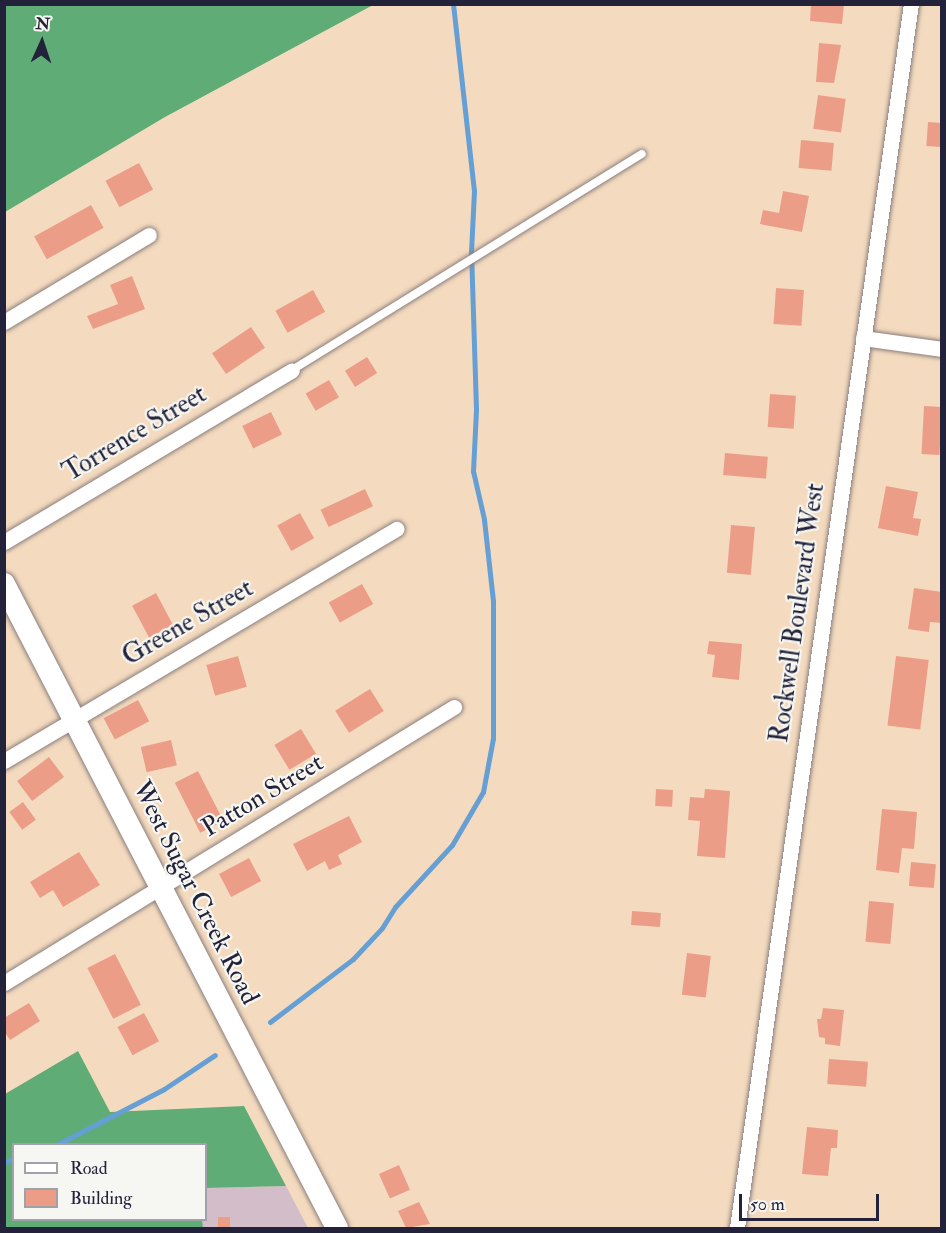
<!DOCTYPE html>
<style>
body{margin:0}
#map{position:relative;width:946px;height:1233px;overflow:hidden;background:#f4dbbf;font-family:"IM FELL Double Pica",serif}
div>[style]{position:absolute}
[style*='--x']{left:calc(var(--x)*1px);top:calc(var(--y)*1px);width:calc(var(--w)*1px);rotate:calc(var(--a)*1deg)}
.industrial>*{inset:0;background:#d2bdc8}
.forest>*{inset:0;background:#60ac76}
.stream>*{height:5px;margin:-2.5px;padding:0 2.5px;transform-origin:2.5px;border-radius:2.5px;background:#659fd4}
.building>*{inset:0;background:#ec9d88;transform-origin:0 0}
.roads{filter:drop-shadow(0 0 2px #8b7e7d) drop-shadow(0 0 2px #8b7e7d)}
.service>*{height:8px;margin:-4px;padding:0 4px;transform-origin:4px;border-radius:4px;background:#fff}
.minor>*{height:15px;margin:-7.5px;padding:0 7.5px;transform-origin:7.5px;border-radius:7.5px;background:#fff}
.secondary>*{height:22px;margin:-11px;padding:0 11px;transform-origin:11px;border-radius:11px;background:#fff}
span{translate:-50% -50%;white-space:nowrap;text-align:center;line-height:1.15;-webkit-text-stroke:4.5px #f6f6f2;paint-order:stroke}
.street-label{font-size:26px;color:#22223b}
.frame{position:absolute;inset:0;border:6px solid #22223b;pointer-events:none}
.legend{position:absolute;left:12px;top:1143px;width:195px;height:78px;box-sizing:border-box;background:#f6f6f2;border:2px solid #a1a1a9;margin:0;padding:8px 10px;list-style:none;font-size:18px;color:#22223b}
.legend li{display:flex;align-items:center;gap:12px;height:30px}
.legend b{width:30px;border:2px solid #a1a1a9}
.north{position:absolute;left:12px;top:12px;width:60px;height:60px;-webkit-text-stroke:4px #f6f6f2;paint-order:stroke;rotate:3deg;font-size:16px;font-weight:700;line-height:24px;text-align:center;color:#22223b}
.north::after{content:'';display:block;margin:auto;width:21px;height:27px;background:#22223b;clip-path:polygon(50% 0,100% 100%,50% 72%,0 100%)}
.scale{position:absolute;left:739px;top:1194px;width:140px;height:27px;box-sizing:border-box;border:3px solid #22223b;border-top:0;padding-left:8px;font-size:18px;line-height:21px;white-space:nowrap;color:#22223b;-webkit-text-stroke:4px #f6f6f2;paint-order:stroke}
</style>
<div id="map">
<div class="industrial">
<div style="clip-path:polygon(286px 1186px,308px 1228px,170px 1228px,165px 1220px,206px 1220px,206px 1188px)"></div>
</div>
<div class="forest">
<div style="clip-path:polygon(4px 5px,5px 4px,373px 5px,165px 117px,5px 212px)"></div>
<div style="clip-path:polygon(78px 1051px,110px 1112px,244px 1106px,286px 1186px,206px 1188px,206px 1144px,14px 1144px,14px 1220px,202px 1220px,203px 1228px,5px 1228px,5px 1094px)"></div>
</div>
<div class="stream">
<div style="--x:270;--y:1022;--w:104;--a:-37.2"></div>
<div style="--x:353;--y:959;--w:42;--a:-46.9"></div>
<div style="--x:382;--y:928;--w:25;--a:-58"></div>
<div style="--x:395;--y:907;--w:84;--a:-47.4"></div>
<div style="--x:452;--y:845;--w:61;--a:-59.7"></div>
<div style="--x:483;--y:792;--w:55;--a:-79.5"></div>
<div style="--x:493;--y:738;--w:137;--a:-90"></div>
<div style="--x:493;--y:601;--w:82;--a:-96.3"></div>
<div style="--x:484;--y:519;--w:49;--a:-102.9"></div>
<div style="--x:473;--y:471;--w:62;--a:-87.2"></div>
<div style="--x:476;--y:409;--w:157;--a:-91.8"></div>
<div style="--x:471;--y:252;--w:61;--a:-87.2"></div>
<div style="--x:474;--y:191;--w:188;--a:-96.4"></div>
<div style="--x:58;--y:1144;--w:119;--a:-27.4"></div>
<div style="--x:164;--y:1089;--w:61;--a:-33.7"></div>
<div style="--x:4;--y:1162;--w:10;--a:-17"></div>
</div>
<div class="building">
<div style="clip-path:polygon(811px 4px,844px 4px,842px 24px,810px 21px)"></div>
<div style="clip-path:polygon(819px 43px,841px 45px,834px 83px,816px 82px)"></div>
<div style="left:818px;top:95px;width:28px;height:34px;rotate:8deg"></div>
<div style="left:928px;top:122px;width:14px;height:24px;rotate:4deg"></div>
<div style="left:801px;top:140px;width:33px;height:28px;rotate:5deg"></div>
<div style="left:139px;top:163px;width:30px;height:38px;rotate:62deg"></div>
<div style="clip-path:polygon(783px 191px,809px 196px,802px 232px,760px 224px,763px 210px,779px 213px)"></div>
<div style="left:91px;top:205px;width:26px;height:65px;rotate:61deg"></div>
<div style="clip-path:polygon(132px 276px,145px 309px,93px 329px,87px 316px,118px 304px,110px 285px)"></div>
<div style="left:776px;top:288px;width:28px;height:36px;rotate:4deg"></div>
<div style="left:313px;top:290px;width:25px;height:43px;rotate:61deg"></div>
<div style="left:251px;top:327px;width:25px;height:47px;rotate:56deg"></div>
<div style="left:367px;top:357px;width:19px;height:26px;rotate:58deg"></div>
<div style="left:329px;top:380px;width:20px;height:27px;rotate:60deg"></div>
<div style="left:770px;top:394px;width:26px;height:33px;rotate:4deg"></div>
<div style="left:924px;top:406px;width:18px;height:48px;rotate:3deg"></div>
<div style="left:271px;top:412px;width:25px;height:32px;rotate:64deg"></div>
<div style="left:725px;top:453px;width:43px;height:22px;rotate:5deg"></div>
<div style="clip-path:polygon(886px 486px,918px 492px,913px 518px,921px 519px,918px 536px,878px 528px)"></div>
<div style="left:365px;top:489px;width:19px;height:49px;rotate:65deg"></div>
<div style="left:300px;top:513px;width:29px;height:26px;rotate:61deg"></div>
<div style="left:731px;top:525px;width:24px;height:48px;rotate:5deg"></div>
<div style="left:362px;top:584px;width:23px;height:38px;rotate:61deg"></div>
<div style="clip-path:polygon(914px 588px,942px 592px,942px 623px,930px 622px,929px 632px,908px 629px)"></div>
<div style="left:156px;top:593px;width:36px;height:27px;rotate:62deg"></div>
<div style="clip-path:polygon(709px 641px,742px 644px,739px 680px,712px 677px,715px 655px,707px 654px)"></div>
<div style="left:238px;top:656px;width:32px;height:33px;rotate:74deg"></div>
<div style="left:896px;top:656px;width:33px;height:70px;rotate:7deg"></div>
<div style="left:370px;top:689px;width:26px;height:41px;rotate:58deg"></div>
<div style="left:138px;top:700px;width:24px;height:39px;rotate:62deg"></div>
<div style="left:301px;top:729px;width:29px;height:31px;rotate:59deg"></div>
<div style="left:171px;top:740px;width:26px;height:31px;rotate:77deg"></div>
<div style="left:49px;top:757px;width:25px;height:40px;rotate:53deg"></div>
<div style="left:198px;top:771px;width:56px;height:26px;rotate:63deg"></div>
<div style="left:656px;top:789px;width:17px;height:17px;rotate:3deg"></div>
<div style="clip-path:polygon(705px 789px,730px 791px,725px 858px,697px 856px,700px 821px,688px 820px,690px 797px,704px 798px)"></div>
<div style="left:23px;top:802px;width:22px;height:17px;rotate:54deg"></div>
<div style="clip-path:polygon(882px 809px,917px 812px,914px 849px,902px 848px,899px 873px,876px 870px)"></div>
<div style="clip-path:polygon(349px 816px,362px 842px,338px 855px,342px 864px,329px 870px,325px 861px,307px 871px,293px 844px)"></div>
<div style="clip-path:polygon(79px 852px,100px 885px,63px 907px,53px 890px,40px 898px,30px 882px)"></div>
<div style="left:249px;top:858px;width:26px;height:34px;rotate:62deg"></div>
<div style="left:911px;top:862px;width:25px;height:24px;rotate:5deg"></div>
<div style="left:869px;top:901px;width:25px;height:41px;rotate:5deg"></div>
<div style="left:632px;top:911px;width:29px;height:14px;rotate:4deg"></div>
<div style="left:687px;top:953px;width:24px;height:42px;rotate:7deg"></div>
<div style="left:115px;top:954px;width:57px;height:31px;rotate:63deg"></div>
<div style="clip-path:polygon(29px 1003px,40px 1021px,10px 1040px,4px 1031px,4px 1018px)"></div>
<div style="clip-path:polygon(823px 1008px,844px 1010px,840px 1046px,825px 1044px,825px 1038px,819px 1037px,817px 1019px,821px 1019px)"></div>
<div style="left:144px;top:1013px;width:32px;height:30px;rotate:62deg"></div>
<div style="left:829px;top:1059px;width:39px;height:25px;rotate:4deg"></div>
<div style="clip-path:polygon(807px 1127px,838px 1130px,837px 1148px,831px 1148px,828px 1176px,802px 1174px)"></div>
<div style="left:399px;top:1165px;width:27px;height:22px;rotate:66deg"></div>
<div style="clip-path:polygon(419px 1202px,430px 1224px,406px 1228px,398px 1211px)"></div>
<div style="left:218px;top:1217px;width:12px;height:11px"></div>
</div>
<div class="roads">
<div class="service">
<div style="--x:292;--y:370;--w:411;--a:-31.7"></div>
</div>
<div class="minor">
<div style="--x:4;--y:322;--w:169;--a:-31"></div>
<div style="--x:863;--y:338;--w:80;--a:7.9"></div>
<div style="--x:4;--y:542;--w:335;--a:-30.8"></div>
<div style="--x:4;--y:761;--w:456;--a:-30.6"></div>
<div style="--x:4;--y:983;--w:528;--a:-31.52"></div>
<div style="--x:737;--y:1228;--w:1236;--a:-81.91"></div>
</div>
<div class="secondary">
<div style="--x:4;--y:584;--w:725;--a:62.66"></div>
</div>
</div>
<div class="street-label">
<span style="left:135px;top:434px;rotate:-31deg">Torrence Street</span>
<span style="left:798px;top:613px;rotate:-82deg">Rockwell Boulevard West</span>
<span style="left:188px;top:623px;rotate:-30deg">Greene Street</span>
<span style="left:263px;top:796px;rotate:-31deg">Patton Street</span>
<span style="left:195px;top:893px;rotate:63deg">West Sugar Creek Road</span>
</div>
<div class="frame"></div>
<ul class="legend">
<li><b style="height:8px;background:#fff"></b>Road</li>
<li><b style="height:16px;background:#ec9d88"></b>Building</li>
</ul>
<div class="north">N</div>
<div class="scale">50 m</div>
</div>
